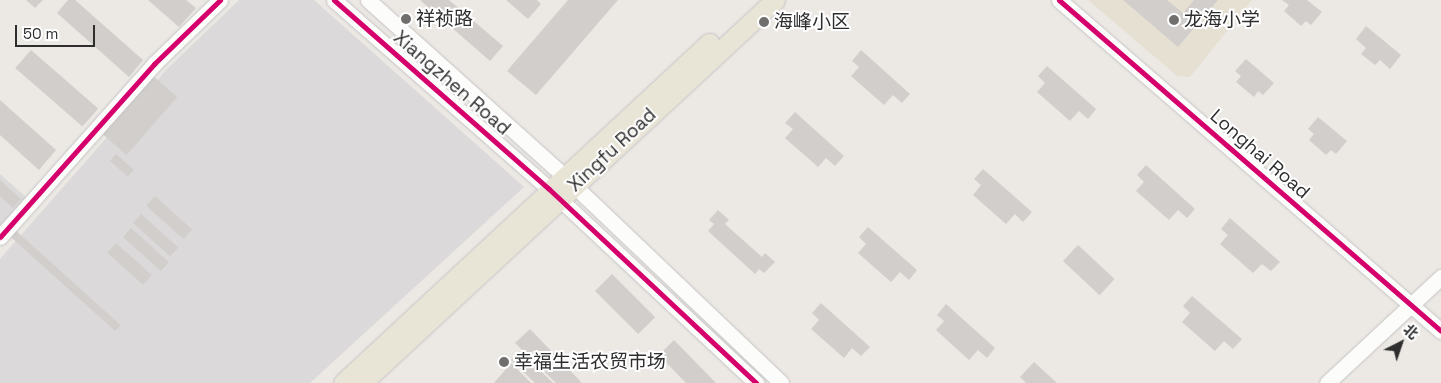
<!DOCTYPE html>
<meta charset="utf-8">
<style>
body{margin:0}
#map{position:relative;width:1441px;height:383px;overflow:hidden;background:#ece8e4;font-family:"Space Grotesk","Noto Sans SC",sans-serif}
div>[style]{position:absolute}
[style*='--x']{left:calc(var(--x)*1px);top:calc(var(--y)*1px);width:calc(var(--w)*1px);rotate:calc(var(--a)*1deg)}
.industrial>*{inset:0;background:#dcd9db}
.education>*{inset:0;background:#e6e0d3}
.building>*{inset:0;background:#d1cecb;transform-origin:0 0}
.roads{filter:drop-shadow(0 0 1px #c5c4c5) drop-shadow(0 0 1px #c5c4c5)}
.minor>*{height:15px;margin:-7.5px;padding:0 7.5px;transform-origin:7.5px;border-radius:7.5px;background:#fcfcfb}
.major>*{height:19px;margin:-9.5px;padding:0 9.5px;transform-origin:9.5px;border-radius:9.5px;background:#e8e4d6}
.cycleway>*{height:5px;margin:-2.5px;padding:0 2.5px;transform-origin:2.5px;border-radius:2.5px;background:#d6006c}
.dots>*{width:14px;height:14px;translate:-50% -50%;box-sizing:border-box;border:2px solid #fff;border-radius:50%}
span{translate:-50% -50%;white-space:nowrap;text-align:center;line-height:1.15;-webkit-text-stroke:4px #fff;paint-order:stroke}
.poi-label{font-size:19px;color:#2e2e2e}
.left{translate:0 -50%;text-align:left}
.street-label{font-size:19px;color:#2e2e2e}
.north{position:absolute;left:1376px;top:318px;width:50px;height:50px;-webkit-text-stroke:4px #fff;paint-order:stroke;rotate:41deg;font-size:14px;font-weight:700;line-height:20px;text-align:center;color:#2e2e2e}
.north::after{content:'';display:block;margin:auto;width:18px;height:22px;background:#2e2e2e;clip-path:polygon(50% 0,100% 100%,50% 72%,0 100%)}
.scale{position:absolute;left:15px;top:25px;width:80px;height:22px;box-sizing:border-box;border:2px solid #2e2e2e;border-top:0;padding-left:6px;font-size:15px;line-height:18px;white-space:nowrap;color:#2e2e2e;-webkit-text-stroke:4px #fff;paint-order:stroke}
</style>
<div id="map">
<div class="industrial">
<div style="clip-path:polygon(239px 0,314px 0,524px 187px,310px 383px,0 383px,0 259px,166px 70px)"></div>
<div style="clip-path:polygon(0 174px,27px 198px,0 228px)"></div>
</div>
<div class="education">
<div style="clip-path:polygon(1088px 0,1252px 0,1190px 77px,1177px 76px)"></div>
</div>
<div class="building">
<div style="clip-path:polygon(26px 0,43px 0,35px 8px)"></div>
<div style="clip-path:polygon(68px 0,75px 0,143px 60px,129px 77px,57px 13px)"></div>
<div style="clip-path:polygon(148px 0,186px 0,196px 8px,179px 27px)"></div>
<div style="clip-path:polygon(420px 0,449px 0,503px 46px,490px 61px)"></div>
<div style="clip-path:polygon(506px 0,537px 0,541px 4px,528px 19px)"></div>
<div style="clip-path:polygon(568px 0,618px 0,536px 95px,507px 71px)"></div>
<div style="clip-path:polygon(1123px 0,1167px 0,1183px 13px,1194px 0,1218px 0,1178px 47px)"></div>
<div style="clip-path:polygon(1282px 0,1307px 0,1322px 12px,1311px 25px,1306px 21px,1301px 26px,1284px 11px,1289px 5px)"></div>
<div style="clip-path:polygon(1366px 26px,1401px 55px,1390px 69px,1380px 60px,1375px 65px,1361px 54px,1366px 48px,1356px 39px)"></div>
<div style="left:31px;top:50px;width:89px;height:24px;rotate:41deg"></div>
<div style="clip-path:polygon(861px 50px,910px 94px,902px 103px,893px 95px,884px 105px,851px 76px,859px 67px,852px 61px)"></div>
<div style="clip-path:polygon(1246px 59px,1274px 83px,1263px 95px,1258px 91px,1254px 97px,1236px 82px,1241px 76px,1235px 71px)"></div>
<div style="clip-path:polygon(1047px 66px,1096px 109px,1088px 119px,1079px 111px,1070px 121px,1037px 92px,1045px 83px,1038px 76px)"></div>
<div style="left:153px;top:76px;width:32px;height:77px;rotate:41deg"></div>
<div style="clip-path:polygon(0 100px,56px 150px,39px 170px,0 135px)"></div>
<div style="clip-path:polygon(795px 112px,844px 156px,835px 166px,826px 158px,818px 167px,785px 138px,793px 129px,785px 123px)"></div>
<div style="clip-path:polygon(1318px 117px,1347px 141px,1336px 154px,1331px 150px,1326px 155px,1309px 140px,1314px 134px,1308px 129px)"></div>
<div style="left:116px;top:154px;width:24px;height:9px;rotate:42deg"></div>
<div style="clip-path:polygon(1146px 165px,1195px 209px,1187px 218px,1178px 210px,1169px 220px,1136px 191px,1144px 182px,1137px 175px)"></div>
<div style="clip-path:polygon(983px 169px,1032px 212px,1023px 222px,1015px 214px,1006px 224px,973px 195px,981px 185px,974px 179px)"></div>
<div style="clip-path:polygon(0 180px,21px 199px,13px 208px,0 196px)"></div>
<div style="left:155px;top:196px;width:50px;height:13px;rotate:42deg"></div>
<div style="clip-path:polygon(718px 210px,729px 220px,725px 224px,762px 257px,765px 253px,775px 262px,764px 273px,759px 269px,755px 274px,708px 231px,714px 224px,709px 220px)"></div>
<div style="left:141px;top:214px;width:50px;height:12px;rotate:42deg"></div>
<div style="clip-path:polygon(1230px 218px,1280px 262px,1271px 271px,1262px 264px,1253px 273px,1220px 244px,1228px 235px,1221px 229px)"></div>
<div style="clip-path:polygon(868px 227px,917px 270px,909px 280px,900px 272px,891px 282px,858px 253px,866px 244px,859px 237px)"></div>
<div style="left:131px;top:228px;width:51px;height:12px;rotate:42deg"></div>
<div style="left:15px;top:230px;width:142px;height:8px;rotate:42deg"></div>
<div style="left:116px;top:243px;width:48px;height:13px;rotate:42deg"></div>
<div style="left:1078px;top:245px;width:50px;height:22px;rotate:43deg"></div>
<div style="left:612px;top:274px;width:61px;height:24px;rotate:45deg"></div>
<div style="clip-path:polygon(1192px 296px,1242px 339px,1233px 349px,1224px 341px,1215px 351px,1182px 322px,1190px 313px,1183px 306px)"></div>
<div style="clip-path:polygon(821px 303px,870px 347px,861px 356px,852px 348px,844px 358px,811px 329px,819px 320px,812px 313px)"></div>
<div style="clip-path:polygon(946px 304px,995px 348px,987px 358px,978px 350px,969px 360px,936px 330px,944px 321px,937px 315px)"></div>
<div style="clip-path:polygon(530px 329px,582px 383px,556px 383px,515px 343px)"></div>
<div style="clip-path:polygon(674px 340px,716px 383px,686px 383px,659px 355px)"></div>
<div style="clip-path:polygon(520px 351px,553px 383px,535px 383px,511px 360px)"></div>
<div style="clip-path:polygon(1034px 362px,1057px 383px,1026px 383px,1020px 377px)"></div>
<div style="clip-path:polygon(511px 363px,531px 383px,494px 383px)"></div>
</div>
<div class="roads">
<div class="minor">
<div style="--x:334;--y:0;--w:286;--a:41.3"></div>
<div style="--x:549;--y:189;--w:284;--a:43.1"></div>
<div style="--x:368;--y:0;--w:263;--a:41.9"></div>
<div style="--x:564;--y:176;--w:300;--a:43.6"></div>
<div style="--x:1059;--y:0;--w:505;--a:40.91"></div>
<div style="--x:0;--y:237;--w:232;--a:-48.3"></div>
<div style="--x:154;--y:64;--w:92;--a:-44.1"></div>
<div style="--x:1327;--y:383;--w:156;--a:-42.9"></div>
</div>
<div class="major">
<div style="--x:343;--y:383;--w:500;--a:-42.9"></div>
<div style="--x:362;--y:383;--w:563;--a:-42.84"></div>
</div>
</div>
<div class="cycleway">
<div style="--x:334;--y:0;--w:286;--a:41.3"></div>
<div style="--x:549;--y:189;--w:284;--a:43.1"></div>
<div style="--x:1059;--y:0;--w:505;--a:40.91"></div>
<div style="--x:0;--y:237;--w:232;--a:-48.3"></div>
<div style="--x:154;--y:64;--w:92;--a:-44.1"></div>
</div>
<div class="dots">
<div style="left:406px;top:19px;background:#706f6e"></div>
<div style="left:1174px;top:20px;background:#706f6e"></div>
<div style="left:764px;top:22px;background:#706f6e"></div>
<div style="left:504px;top:362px;background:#706f6e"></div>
</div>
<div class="poi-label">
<span class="left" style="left:416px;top:19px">祥祯路</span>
<span class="left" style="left:1184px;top:20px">龙海小学</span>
<span class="left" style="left:774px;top:22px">海峰小区</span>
<span class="left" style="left:514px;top:362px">幸福生活农贸市场</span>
</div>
<div class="street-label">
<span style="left:452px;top:83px;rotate:41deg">Xiangzhen Road</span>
<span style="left:612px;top:150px;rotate:-43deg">Xingfu Road</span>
<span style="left:1260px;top:154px;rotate:41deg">Longhai Road</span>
</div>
<div class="north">北</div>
<div class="scale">50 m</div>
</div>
